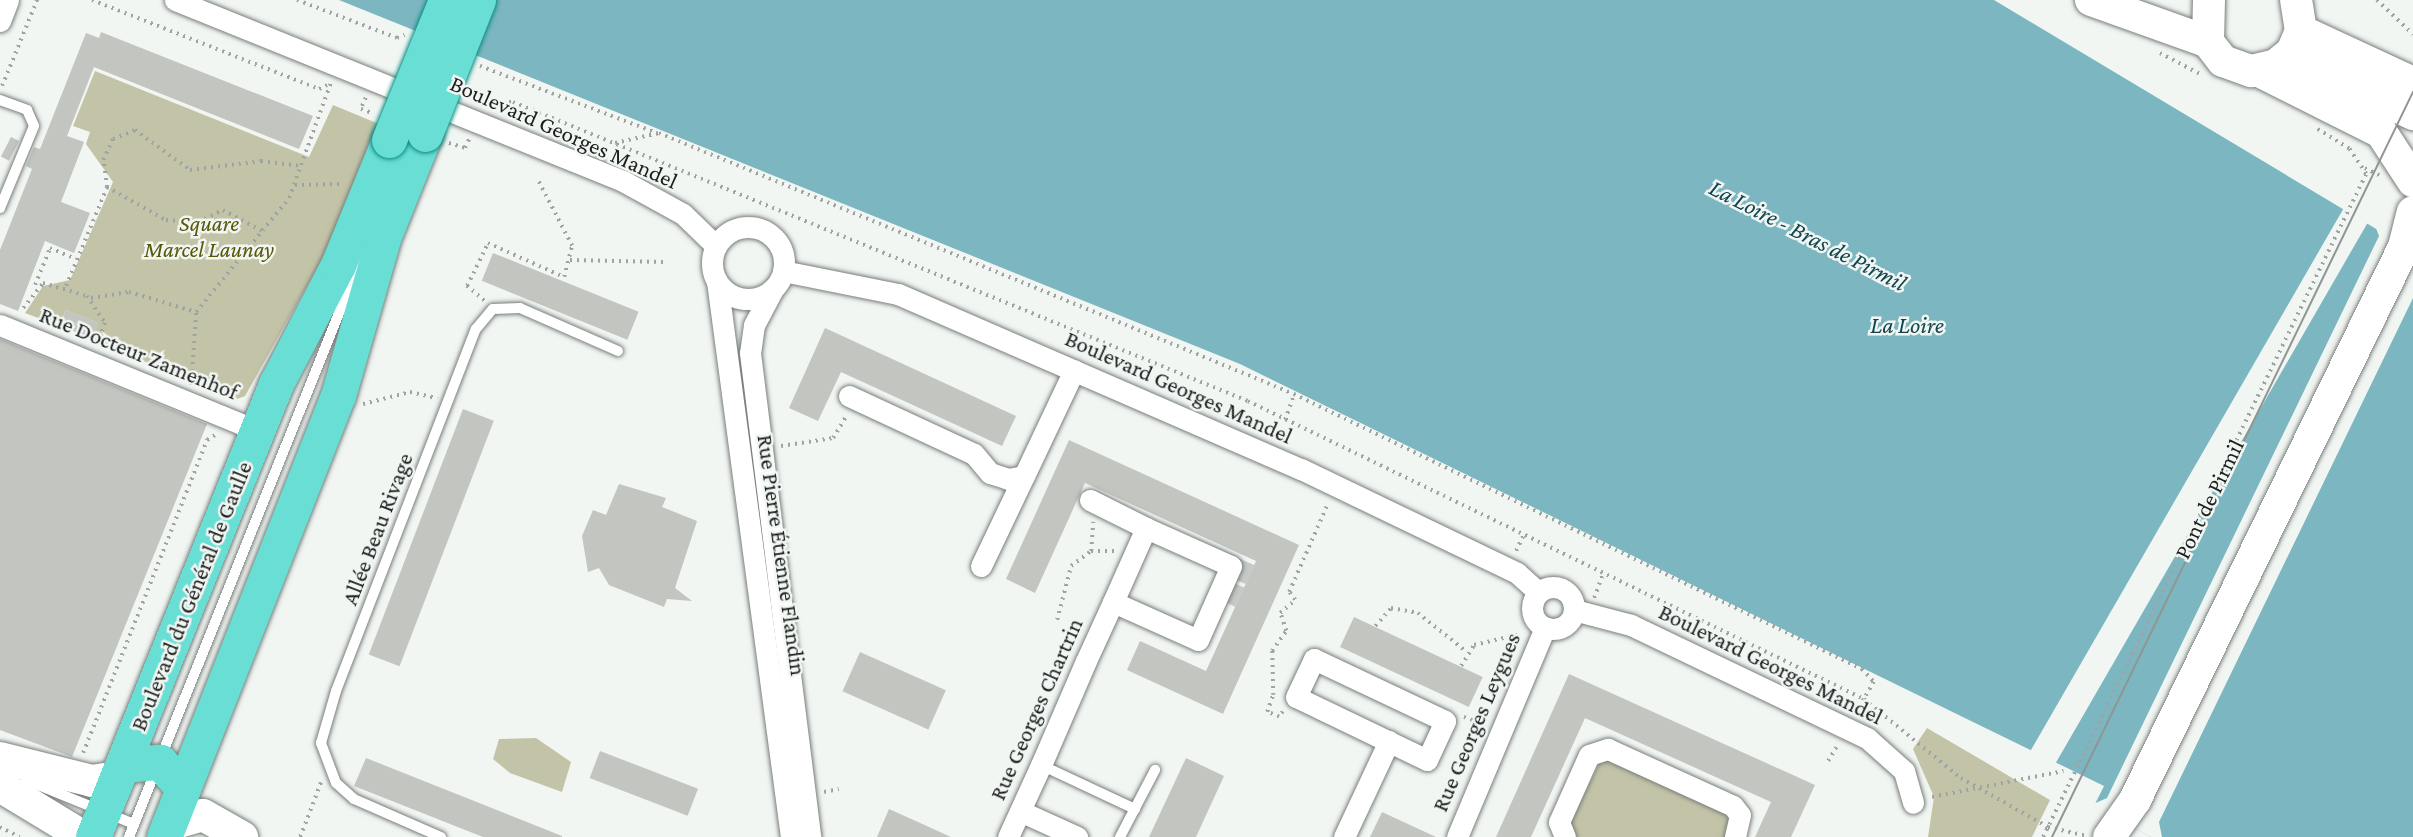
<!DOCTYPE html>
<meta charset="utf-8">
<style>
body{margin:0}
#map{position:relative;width:2413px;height:837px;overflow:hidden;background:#f1f6f3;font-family:"Crimson Pro",serif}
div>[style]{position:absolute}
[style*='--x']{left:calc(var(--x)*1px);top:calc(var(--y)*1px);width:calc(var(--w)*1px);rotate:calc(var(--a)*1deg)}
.green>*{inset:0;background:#c3c4a7}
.water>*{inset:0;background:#7cb6c1}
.pier>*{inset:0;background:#f1f6f3;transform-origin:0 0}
.building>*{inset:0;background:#c2c5c0;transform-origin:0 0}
.street-tunnel>*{height:21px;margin-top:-10.5px;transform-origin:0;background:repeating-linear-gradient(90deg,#c7cbc8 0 21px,transparent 0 31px)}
.path>*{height:3.5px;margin-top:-1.75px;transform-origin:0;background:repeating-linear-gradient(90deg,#9fa3a1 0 2px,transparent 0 7px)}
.roads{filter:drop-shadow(0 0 2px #797e7b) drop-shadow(0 0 2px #797e7b)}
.lane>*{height:10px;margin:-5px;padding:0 5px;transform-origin:5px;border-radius:5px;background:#fff}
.street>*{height:21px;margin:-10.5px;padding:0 10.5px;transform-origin:10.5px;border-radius:10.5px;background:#fff}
.street>.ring{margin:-10.5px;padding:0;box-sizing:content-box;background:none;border:21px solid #fff;border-radius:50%}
.secondary>*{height:32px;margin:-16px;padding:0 16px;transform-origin:16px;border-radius:16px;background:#fff}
.primary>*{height:35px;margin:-17.5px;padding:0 17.5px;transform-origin:17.5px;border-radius:17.5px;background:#69ded4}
.tram>*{height:2px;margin:-1px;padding:0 1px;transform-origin:1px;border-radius:1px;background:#919593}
.bridges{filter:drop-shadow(0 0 2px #0d8d82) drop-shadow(0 0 2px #0d8d82)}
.primary-bridge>*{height:35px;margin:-17.5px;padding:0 17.5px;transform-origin:17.5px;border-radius:17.5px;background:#69ded4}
span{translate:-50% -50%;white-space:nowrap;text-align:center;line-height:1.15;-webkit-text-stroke:5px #f1f6f3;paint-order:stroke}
.street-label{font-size:23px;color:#1d1f1e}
.park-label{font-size:23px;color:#585607;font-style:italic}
.water-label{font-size:24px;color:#10454e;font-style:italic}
</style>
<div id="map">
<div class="green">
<div style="clip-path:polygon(95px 71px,309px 157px,333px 105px,379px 124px,330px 245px,245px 396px,237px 399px,91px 340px,98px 323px,66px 310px,59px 326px,25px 313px,43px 286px,70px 280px,113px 182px,86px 144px,90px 132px,73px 126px)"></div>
<div style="clip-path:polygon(1927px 728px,2050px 800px,2032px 837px,1928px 837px,1934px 797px,1913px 749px)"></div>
<div style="clip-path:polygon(536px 738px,571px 762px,562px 792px,510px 773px,493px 759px,499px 739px)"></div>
<div style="clip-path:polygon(1602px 757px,1726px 814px,1732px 828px,1728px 837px,1577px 837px,1570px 824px)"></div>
</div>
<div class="water">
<div style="clip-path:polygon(339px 0,1994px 0,2413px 251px,2413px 837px,2151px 837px,2094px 806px,2104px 786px,1240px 364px)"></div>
</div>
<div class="pier">
<div style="left:2345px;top:206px;width:28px;height:631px;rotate:30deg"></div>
<div style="clip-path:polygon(2374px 223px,2413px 247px,2413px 298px,2159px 822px,2162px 837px,2151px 837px,2091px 805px,2107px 798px,2379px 236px)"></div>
</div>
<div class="building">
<div style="clip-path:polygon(101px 32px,313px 116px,299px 149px,94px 67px,67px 136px,84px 142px,61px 202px,90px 213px,74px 253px,45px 241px,18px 311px,0 304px,0 250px,32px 169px,26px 166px,34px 147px,40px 149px,86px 33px,99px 38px)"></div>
<div style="left:11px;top:137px;width:9px;height:22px;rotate:27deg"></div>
<div style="left:493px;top:253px;width:157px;height:30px;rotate:22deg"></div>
<div style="left:66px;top:310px;width:35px;height:17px;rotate:22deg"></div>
<div style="clip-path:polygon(825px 328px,1016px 416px,1002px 446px,841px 372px,818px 421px,789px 408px)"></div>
<div style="clip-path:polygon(0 339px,207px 424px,72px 757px,0 730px)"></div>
<div style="left:463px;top:409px;width:33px;height:263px;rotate:21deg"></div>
<div style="clip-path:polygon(1069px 440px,1299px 545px,1223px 714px,1127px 670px,1140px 641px,1206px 671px,1256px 561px,1085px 483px,1035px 593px,1006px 579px)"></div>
<div style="clip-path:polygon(619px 484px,666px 498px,662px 507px,697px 521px,675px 588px,692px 601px,667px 599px,664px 607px,609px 585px,599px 568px,588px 572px,582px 536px,593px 510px,606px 515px)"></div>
<div style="left:1354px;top:617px;width:142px;height:33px;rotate:25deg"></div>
<div style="left:860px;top:652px;width:94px;height:43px;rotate:24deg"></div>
<div style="clip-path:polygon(1569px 674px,1815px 785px,1791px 837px,1755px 837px,1771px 802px,1585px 718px,1531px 837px,1496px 837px)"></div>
<div style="left:600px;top:751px;width:105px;height:29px;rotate:21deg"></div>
<div style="clip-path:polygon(366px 758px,562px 836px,562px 837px,483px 837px,354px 786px)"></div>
<div style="clip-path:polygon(1186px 758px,1224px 776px,1196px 837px,1149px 837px)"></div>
<div style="clip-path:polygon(889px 809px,918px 822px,951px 837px,877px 837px)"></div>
<div style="clip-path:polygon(1382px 812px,1436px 837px,1370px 837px)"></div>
</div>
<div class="street-tunnel">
<div style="--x:1231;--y:566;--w:21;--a:23"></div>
<div style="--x:1221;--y:588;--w:21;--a:25"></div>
</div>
<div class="path">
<div style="--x:92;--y:0;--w:244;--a:21.4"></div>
<div style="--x:319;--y:89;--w:13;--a:-27"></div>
<div style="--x:297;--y:0;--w:107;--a:20.8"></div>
<div style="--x:397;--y:38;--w:8;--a:-23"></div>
<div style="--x:2377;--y:0;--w:50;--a:43.4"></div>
<div style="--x:2160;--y:53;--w:45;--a:27.7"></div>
<div style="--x:480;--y:66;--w:189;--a:20.7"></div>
<div style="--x:2;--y:86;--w:93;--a:-67.9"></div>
<div style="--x:366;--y:98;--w:12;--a:114"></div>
<div style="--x:361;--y:109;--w:12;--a:20"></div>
<div style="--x:488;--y:104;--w:25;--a:-5"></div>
<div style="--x:513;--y:102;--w:793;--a:22.14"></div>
<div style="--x:1248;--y:401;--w:684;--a:25.82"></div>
<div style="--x:1864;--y:699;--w:15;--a:118"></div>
<div style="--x:449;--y:143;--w:17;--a:17"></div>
<div style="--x:465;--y:148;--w:10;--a:-66"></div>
<div style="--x:615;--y:143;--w:45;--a:-12.8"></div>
<div style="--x:659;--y:133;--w:687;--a:22.34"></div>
<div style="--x:1294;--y:394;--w:631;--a:25.83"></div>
<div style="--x:1862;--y:669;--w:18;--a:47"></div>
<div style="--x:1874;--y:682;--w:20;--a:120"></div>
<div style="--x:1864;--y:699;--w:125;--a:39.2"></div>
<div style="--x:1961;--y:778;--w:100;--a:29.4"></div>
<div style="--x:2048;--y:827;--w:40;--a:13"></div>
<div style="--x:2365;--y:168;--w:16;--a:27"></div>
<div style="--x:295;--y:185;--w:48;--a:-1.2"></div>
<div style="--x:107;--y:187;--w:27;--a:-98"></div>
<div style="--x:103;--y:160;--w:23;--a:-65"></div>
<div style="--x:113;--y:139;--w:24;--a:-22"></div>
<div style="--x:135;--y:130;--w:68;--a:36"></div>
<div style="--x:190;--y:170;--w:72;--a:-7.2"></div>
<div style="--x:261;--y:161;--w:40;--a:7.1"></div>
<div style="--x:570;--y:260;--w:95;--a:1.2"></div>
<div style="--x:35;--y:285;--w:40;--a:-68"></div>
<div style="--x:50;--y:248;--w:28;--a:23"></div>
<div style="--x:66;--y:286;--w:107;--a:-67.5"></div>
<div style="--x:107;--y:187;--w:68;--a:29.2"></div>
<div style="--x:166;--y:220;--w:32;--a:4"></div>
<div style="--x:198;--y:222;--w:28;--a:-26"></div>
<div style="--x:223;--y:210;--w:49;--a:28.1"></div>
<div style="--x:91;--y:298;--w:38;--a:-9"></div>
<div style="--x:129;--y:292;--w:70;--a:16.6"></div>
<div style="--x:484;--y:301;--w:23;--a:-139"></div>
<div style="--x:467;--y:286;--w:48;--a:-64"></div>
<div style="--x:488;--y:243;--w:83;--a:24.1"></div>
<div style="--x:564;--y:277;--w:32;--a:-76"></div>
<div style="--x:572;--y:246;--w:73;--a:-117.6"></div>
<div style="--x:23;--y:308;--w:32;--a:-51"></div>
<div style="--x:43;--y:283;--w:46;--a:16.5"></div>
<div style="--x:87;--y:296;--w:32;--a:56"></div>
<div style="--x:105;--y:323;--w:23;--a:110"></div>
<div style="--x:191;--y:385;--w:73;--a:-86.1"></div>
<div style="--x:196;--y:312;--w:147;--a:-50.8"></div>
<div style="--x:289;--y:198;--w:123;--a:-70.1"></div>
<div style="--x:363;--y:404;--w:49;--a:-14.3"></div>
<div style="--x:410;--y:392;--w:28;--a:13"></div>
<div style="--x:1285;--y:420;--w:28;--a:-71"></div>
<div style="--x:781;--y:446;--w:53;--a:-8.7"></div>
<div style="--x:833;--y:438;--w:27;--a:-59"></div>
<div style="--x:1091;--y:551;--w:29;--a:-86"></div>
<div style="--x:1516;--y:551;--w:19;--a:-65"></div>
<div style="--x:1594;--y:598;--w:27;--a:-70"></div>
<div style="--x:1057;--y:620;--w:56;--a:-75.5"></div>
<div style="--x:1071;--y:566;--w:25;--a:-37"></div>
<div style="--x:1091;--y:551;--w:23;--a:0"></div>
<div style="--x:1375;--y:626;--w:24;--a:-48"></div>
<div style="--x:1391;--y:608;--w:27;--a:10"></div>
<div style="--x:1418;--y:613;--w:63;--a:38.5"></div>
<div style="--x:1461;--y:666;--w:25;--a:-58"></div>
<div style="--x:1474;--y:645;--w:47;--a:-13.4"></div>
<div style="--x:1283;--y:712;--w:6;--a:129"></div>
<div style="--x:1279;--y:717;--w:13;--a:-157"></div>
<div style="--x:1267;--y:712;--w:18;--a:-71"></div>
<div style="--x:1273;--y:695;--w:44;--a:-91.3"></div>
<div style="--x:1272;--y:651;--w:24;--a:-55"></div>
<div style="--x:1286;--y:631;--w:19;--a:-108"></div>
<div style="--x:1280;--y:613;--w:20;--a:-41"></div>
<div style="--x:1295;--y:600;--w:10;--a:-127"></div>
<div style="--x:1289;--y:592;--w:97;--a:-66.3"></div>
<div style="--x:1464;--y:717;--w:19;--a:21"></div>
<div style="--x:83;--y:753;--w:337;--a:-68.4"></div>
<div style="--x:207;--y:440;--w:9;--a:-32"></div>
<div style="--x:1828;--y:761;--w:17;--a:-59"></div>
<div style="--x:824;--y:792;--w:15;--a:-11"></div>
<div style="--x:1932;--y:797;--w:134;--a:-11.2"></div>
<div style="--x:0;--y:827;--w:22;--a:27"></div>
<div style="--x:300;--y:837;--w:59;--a:-69.1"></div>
<div style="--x:2043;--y:837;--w:737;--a:-64.03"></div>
<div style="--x:2366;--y:174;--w:30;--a:-124"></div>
<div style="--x:2349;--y:149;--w:38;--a:-148"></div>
</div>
<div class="roads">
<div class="lane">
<div style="--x:0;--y:100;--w:29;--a:20"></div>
<div style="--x:27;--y:110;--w:17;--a:66"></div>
<div style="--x:34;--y:126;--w:89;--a:112.5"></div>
<div style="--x:1041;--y:765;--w:104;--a:25.1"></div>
<div style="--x:26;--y:780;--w:117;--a:22.2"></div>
<div style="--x:129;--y:837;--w:618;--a:-68.16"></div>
<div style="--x:441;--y:837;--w:95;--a:-156.4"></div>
<div style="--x:354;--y:799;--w:24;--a:-138"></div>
<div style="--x:336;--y:783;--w:43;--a:-110.6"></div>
<div style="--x:321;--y:743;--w:54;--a:-73.9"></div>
<div style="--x:336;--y:691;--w:388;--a:-68.9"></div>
<div style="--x:476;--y:329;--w:26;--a:-50"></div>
<div style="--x:493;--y:309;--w:27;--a:-2"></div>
<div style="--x:520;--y:308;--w:107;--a:23.7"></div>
<div style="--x:1120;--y:837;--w:76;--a:-62.4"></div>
</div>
<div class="street">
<div style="--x:175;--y:0;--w:483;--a:22"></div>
<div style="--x:623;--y:181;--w:68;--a:28.8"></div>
<div style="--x:683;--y:214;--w:46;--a:44.1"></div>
<div style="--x:0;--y:21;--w:22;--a:-69"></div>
<div class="ring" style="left:712px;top:227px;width:51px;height:51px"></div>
<div style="--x:783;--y:271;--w:117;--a:11.3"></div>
<div style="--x:898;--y:294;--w:439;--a:23.5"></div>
<div style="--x:1301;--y:469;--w:240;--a:25.7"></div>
<div style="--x:1517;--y:573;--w:28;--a:42"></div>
<div style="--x:717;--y:281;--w:561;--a:82.42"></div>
<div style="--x:773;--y:289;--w:41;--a:117.8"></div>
<div style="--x:754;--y:325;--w:28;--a:98"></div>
<div style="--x:750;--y:353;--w:488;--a:82.9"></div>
<div style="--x:0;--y:325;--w:279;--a:22.3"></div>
<div style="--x:849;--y:396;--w:138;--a:24.9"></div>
<div style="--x:974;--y:454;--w:25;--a:50"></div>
<div style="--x:990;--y:473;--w:19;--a:18"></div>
<div style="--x:1008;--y:479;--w:16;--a:-11"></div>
<div style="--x:1024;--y:476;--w:117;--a:-64.7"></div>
<div style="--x:1090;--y:500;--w:63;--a:26.6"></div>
<div style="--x:981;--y:566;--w:100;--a:-64.5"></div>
<div class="ring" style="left:1532px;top:587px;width:21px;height:21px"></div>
<div style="--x:1574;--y:610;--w:59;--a:14.7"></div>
<div style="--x:1631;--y:625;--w:262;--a:25.6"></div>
<div style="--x:1867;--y:738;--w:50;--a:41.7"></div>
<div style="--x:1904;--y:771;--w:33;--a:74"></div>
<div style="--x:1314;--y:659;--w:145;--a:25.3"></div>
<div style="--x:1445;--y:721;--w:43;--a:114.8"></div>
<div style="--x:1427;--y:760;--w:145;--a:-154.3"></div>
<div style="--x:1296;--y:697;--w:42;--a:-64.7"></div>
<div style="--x:1020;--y:811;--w:63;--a:24.5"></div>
<div style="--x:1008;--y:837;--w:79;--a:-65.4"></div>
<div style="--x:1041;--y:765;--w:113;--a:-66.6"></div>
<div style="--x:1086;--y:661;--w:65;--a:-65.4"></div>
<div style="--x:1113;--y:602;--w:81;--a:-66"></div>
<div style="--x:1146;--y:528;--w:93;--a:24.1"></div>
<div style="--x:1231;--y:566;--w:81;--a:114"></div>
<div style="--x:1198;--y:640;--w:93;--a:-155.9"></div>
<div style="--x:1344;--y:837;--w:106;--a:-64.9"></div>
<div style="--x:1457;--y:837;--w:227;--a:-67.2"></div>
<div style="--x:1565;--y:837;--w:16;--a:-112"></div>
<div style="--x:1559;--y:822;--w:73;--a:-65.9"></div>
<div style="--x:1589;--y:755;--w:20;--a:-18"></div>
<div style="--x:1608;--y:749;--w:137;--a:24.5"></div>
<div style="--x:1733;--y:806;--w:11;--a:52"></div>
<div style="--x:1740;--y:815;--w:23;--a:103"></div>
</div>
<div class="secondary">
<div style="--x:2091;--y:0;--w:124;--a:19.7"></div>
<div style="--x:2209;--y:0;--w:42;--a:91.4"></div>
<div style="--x:2208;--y:42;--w:24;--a:52"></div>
<div style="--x:2223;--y:61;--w:30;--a:20"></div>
<div style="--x:2251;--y:71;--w:26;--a:-13"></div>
<div style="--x:2276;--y:65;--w:21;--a:-39"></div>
<div style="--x:2292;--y:52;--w:23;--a:-67"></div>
<div style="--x:2301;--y:31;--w:31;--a:-99"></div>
<div style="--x:2301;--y:31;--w:123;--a:24.9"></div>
<div style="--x:2289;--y:56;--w:137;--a:25.1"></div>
<div style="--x:2259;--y:71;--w:136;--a:26.6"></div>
<div style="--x:2381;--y:132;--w:59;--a:56.9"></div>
<div style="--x:0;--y:758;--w:95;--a:14"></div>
<div style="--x:92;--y:781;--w:25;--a:-9"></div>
<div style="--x:0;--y:786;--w:98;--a:31.3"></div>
<div style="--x:168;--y:825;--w:36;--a:-16"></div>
<div style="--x:203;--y:815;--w:45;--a:29.4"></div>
<div style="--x:2109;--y:837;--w:45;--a:-54.9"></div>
<div style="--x:2135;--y:800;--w:615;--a:-64.06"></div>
<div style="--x:2404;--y:247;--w:36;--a:-76"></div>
</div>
<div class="primary">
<div style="--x:123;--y:765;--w:37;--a:-5"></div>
<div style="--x:160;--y:762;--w:35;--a:49"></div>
<div style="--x:93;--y:837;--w:489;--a:-68"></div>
<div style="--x:276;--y:384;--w:134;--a:-62.5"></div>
<div style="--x:338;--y:265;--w:135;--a:-67.8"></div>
<div style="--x:164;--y:837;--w:474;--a:-68.5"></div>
<div style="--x:338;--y:396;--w:166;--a:-74"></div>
<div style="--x:384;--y:236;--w:110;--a:-68.1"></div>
</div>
</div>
<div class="tram">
<div style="--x:2052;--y:837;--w:828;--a:-64.15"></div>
</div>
<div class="bridges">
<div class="primary-bridge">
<div style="--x:425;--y:134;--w:144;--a:-68.4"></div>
<div style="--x:389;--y:140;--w:151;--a:-67.8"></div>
</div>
</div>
<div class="street-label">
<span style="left:564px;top:132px;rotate:24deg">Boulevard Georges Mandel</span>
<span style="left:139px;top:353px;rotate:22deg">Rue Docteur Zamenhof</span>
<span style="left:1179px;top:387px;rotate:24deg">Boulevard Georges Mandel</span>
<span style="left:2209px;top:499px;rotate:-64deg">Pont de Pirmil</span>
<span style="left:377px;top:529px;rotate:-69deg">Allée Beau Rivage</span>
<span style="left:782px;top:555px;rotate:82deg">Rue Pierre Étienne Flandin</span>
<span style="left:191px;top:596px;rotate:-68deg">Boulevard du Général de Gaulle</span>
<span style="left:1771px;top:664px;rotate:26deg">Boulevard Georges Mandel</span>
<span style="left:1036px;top:709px;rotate:-66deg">Rue Georges Chartrin</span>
<span style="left:1476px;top:722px;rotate:-67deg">Rue Georges Leygues</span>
</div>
<div class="park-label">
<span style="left:209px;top:236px">Square<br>Marcel Launay</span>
</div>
<div class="water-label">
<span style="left:1808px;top:235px;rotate:27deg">La Loire - Bras de Pirmil</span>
<span style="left:1907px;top:325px">La Loire</span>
</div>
</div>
